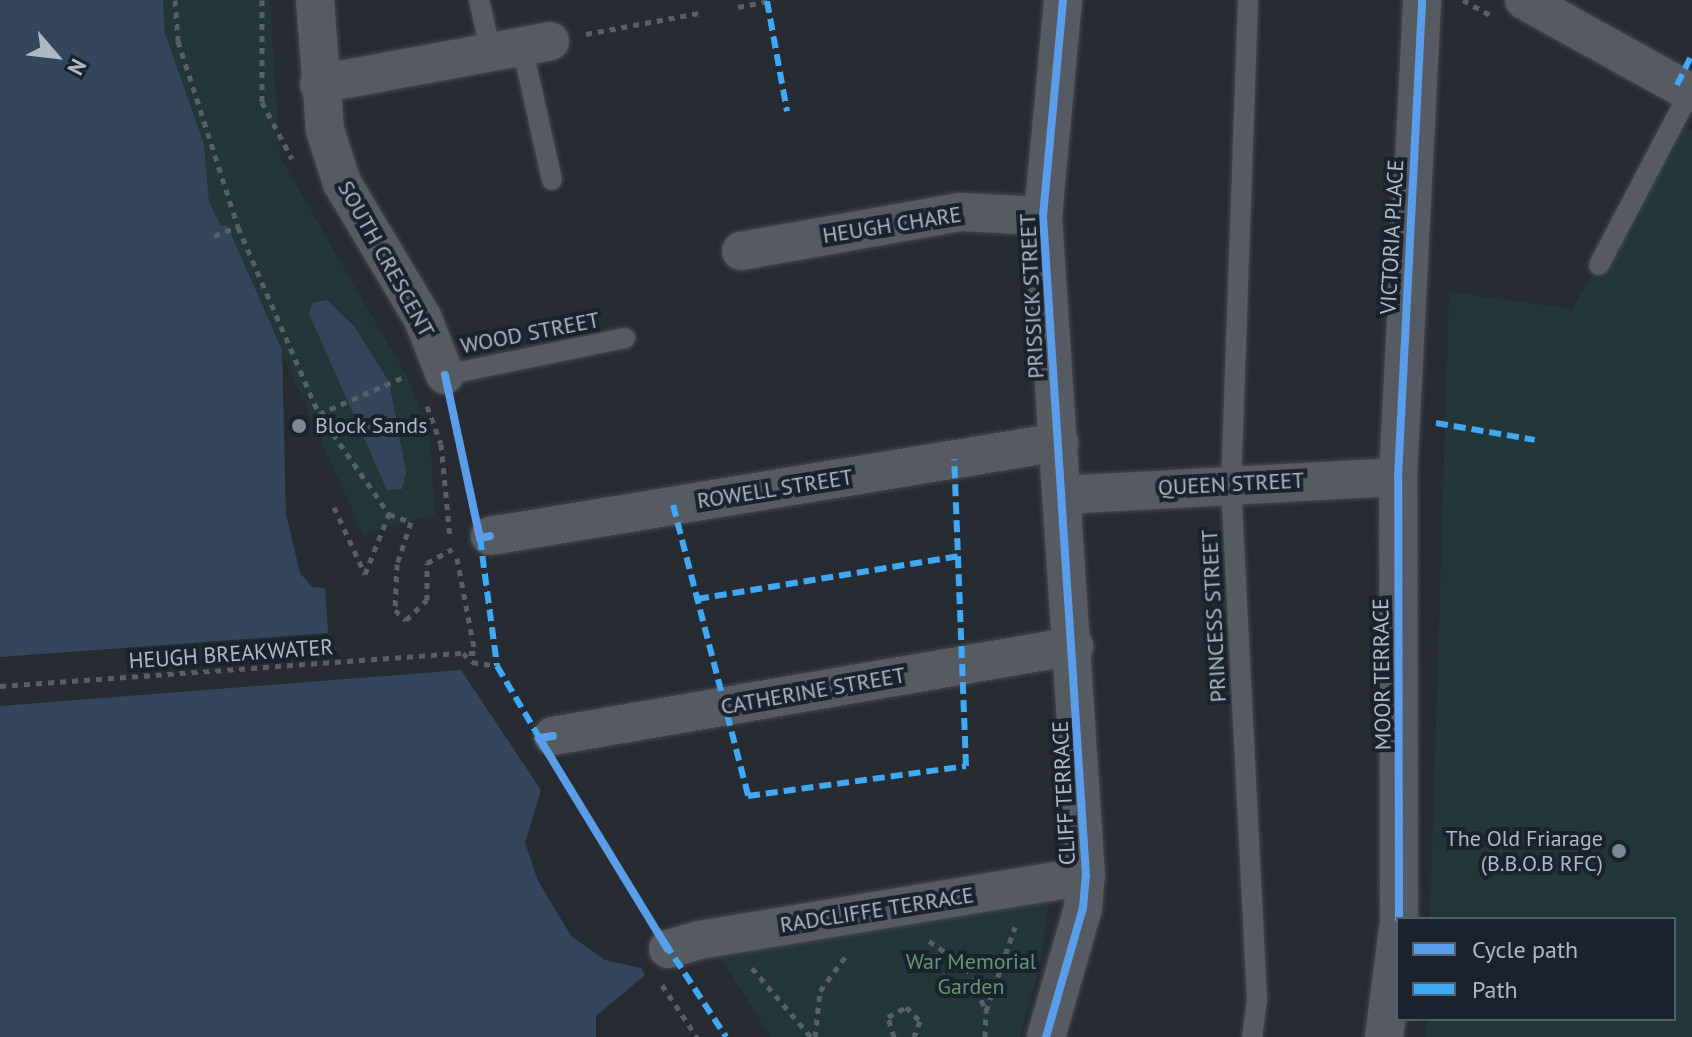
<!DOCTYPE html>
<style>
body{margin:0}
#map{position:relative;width:1692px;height:1037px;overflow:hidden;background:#262c32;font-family:"PT Sans",sans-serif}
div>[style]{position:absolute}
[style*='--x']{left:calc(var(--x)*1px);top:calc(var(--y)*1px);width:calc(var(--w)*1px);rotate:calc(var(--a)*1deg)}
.green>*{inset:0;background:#233638}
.water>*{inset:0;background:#33465c}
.path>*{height:5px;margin-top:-2.5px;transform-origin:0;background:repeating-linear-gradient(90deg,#585f65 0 6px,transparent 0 12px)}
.roads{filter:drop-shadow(0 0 2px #44484d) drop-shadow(0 0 2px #44484d)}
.lane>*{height:20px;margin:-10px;padding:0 10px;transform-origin:10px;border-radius:10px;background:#565a61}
.street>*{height:38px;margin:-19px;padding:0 19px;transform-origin:19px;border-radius:19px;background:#565a61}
.quiet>*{height:6px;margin-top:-3px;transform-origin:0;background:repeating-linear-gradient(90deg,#3fa9f5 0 12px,transparent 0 18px)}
.cycleway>*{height:8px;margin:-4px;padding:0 4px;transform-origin:4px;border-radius:4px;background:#5a9eea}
.dots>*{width:22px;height:22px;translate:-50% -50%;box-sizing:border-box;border:4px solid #1a232d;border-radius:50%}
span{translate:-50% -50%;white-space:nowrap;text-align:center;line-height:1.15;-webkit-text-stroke:8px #1a232d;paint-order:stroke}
.street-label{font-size:22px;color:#aeb9c5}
.poi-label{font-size:22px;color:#aeb9c5}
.left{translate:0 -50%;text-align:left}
.right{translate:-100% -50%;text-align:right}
.park-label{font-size:22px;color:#66966e}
.legend{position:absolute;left:1396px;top:917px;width:280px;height:104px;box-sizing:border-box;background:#1a232d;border:2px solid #555f6a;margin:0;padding:10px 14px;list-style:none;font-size:24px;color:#aeb9c5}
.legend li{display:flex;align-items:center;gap:16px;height:40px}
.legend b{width:40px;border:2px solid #555f6a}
.north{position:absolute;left:16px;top:16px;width:80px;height:80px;-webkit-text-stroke:6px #1a232d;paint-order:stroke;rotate:118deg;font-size:22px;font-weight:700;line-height:32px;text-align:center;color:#aeb9c5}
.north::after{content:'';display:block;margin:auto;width:28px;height:36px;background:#aeb9c5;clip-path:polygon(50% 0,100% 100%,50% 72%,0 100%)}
</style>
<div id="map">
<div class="green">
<div style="clip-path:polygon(evenodd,88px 0,270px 0,280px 157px,410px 382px,430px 440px,435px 515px,363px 534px,282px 353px,286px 514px,300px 573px,312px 587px,325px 588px,328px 633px,50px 653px,106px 514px,88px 0,183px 88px,204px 144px,209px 202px,183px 88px)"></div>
<div style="clip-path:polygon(1681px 125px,1692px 131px,1692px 1037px,1426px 1037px,1427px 1019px,1674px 1019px,1674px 919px,1430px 919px,1449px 292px,1572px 309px)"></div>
<div style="clip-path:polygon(1050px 897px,1040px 965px,1020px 1037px,771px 1037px,719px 955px)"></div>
</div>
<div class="water">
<div style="clip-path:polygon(0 0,163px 0,165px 33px,204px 144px,209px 202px,221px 226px,227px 225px,282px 350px,286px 514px,300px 573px,312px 587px,325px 588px,328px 633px,0 657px)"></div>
<div style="clip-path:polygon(327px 300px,354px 326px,389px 382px,406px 472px,402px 489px,387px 490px,309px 314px,312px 303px)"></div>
<div style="clip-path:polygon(461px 670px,541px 790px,525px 843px,538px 881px,571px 936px,605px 960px,641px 968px,645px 975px,596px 1016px,596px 1037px,0 1037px,0 706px)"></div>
</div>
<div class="path">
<div style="--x:175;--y:0;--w:41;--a:85.8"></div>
<div style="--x:178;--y:41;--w:195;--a:72.1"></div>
<div style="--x:238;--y:227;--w:204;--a:66.6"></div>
<div style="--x:319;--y:414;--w:122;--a:55"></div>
<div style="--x:389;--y:514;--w:23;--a:20"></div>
<div style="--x:411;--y:522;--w:44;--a:108.4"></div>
<div style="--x:397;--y:564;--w:46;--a:92.5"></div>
<div style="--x:395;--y:610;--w:15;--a:42"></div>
<div style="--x:406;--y:620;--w:29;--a:-44"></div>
<div style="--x:427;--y:600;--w:37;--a:-90"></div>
<div style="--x:427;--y:563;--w:29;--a:-29"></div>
<div style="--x:262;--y:0;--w:102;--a:90"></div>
<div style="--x:262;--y:102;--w:64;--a:62.2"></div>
<div style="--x:1463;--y:0;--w:31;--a:29"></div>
<div style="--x:738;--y:7;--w:36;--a:-11"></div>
<div style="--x:586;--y:34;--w:115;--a:-10.5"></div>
<div style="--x:214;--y:236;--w:26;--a:-21"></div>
<div style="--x:427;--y:406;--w:40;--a:69.8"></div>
<div style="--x:441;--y:444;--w:93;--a:84.5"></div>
<div style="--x:319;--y:414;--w:95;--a:-23.6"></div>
<div style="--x:334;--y:507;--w:74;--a:65.2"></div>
<div style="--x:365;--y:574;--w:65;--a:-68.2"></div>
<div style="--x:457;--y:558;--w:97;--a:79.3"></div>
<div style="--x:475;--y:653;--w:12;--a:180"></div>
<div style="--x:463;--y:653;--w:13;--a:45"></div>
<div style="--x:472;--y:662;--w:25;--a:9"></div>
<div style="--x:0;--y:686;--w:464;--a:-4.1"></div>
<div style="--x:929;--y:941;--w:46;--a:34.4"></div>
<div style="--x:967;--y:967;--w:48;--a:66.6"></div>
<div style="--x:752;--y:968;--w:91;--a:49.5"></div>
<div style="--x:662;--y:985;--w:63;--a:56.1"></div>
<div style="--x:815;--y:1037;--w:46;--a:-83.8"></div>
<div style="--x:820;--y:991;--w:47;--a:-53.6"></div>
<div style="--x:894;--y:1037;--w:21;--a:-107"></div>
<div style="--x:888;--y:1017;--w:21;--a:-29"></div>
<div style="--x:906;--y:1007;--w:20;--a:45"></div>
<div style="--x:920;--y:1021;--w:17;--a:111"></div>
<div style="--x:985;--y:1037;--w:26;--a:-88"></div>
<div style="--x:986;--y:1011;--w:89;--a:-71"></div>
</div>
<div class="roads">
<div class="lane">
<div style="--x:479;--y:0;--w:53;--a:77"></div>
<div style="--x:1248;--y:0;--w:483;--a:92"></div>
<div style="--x:1231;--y:483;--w:517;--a:87.12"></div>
<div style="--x:1257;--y:999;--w:38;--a:97"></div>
<div style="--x:522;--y:46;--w:137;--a:77.4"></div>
<div style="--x:1599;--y:265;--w:195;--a:-62.3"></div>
<div style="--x:445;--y:375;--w:184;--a:-11.6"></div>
</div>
<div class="street">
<div style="--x:315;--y:0;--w:130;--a:85.6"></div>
<div style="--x:325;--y:130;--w:56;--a:72.2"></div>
<div style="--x:342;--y:183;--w:158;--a:59.2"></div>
<div style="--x:423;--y:319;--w:60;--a:68.6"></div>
<div style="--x:1524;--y:0;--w:192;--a:29"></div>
<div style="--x:319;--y:84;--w:235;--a:-10.5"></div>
<div style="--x:741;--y:251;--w:221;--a:-10.1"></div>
<div style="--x:959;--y:212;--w:84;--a:2.7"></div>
<div style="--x:1063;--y:495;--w:335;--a:-3.1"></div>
<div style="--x:490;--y:536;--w:577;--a:-9.38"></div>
<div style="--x:553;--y:736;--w:529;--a:-9.8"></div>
<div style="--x:1399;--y:919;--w:442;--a:-90.1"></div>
<div style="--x:1398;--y:477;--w:478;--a:-87.1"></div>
<div style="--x:668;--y:949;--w:32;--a:-16"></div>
<div style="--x:699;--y:940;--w:392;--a:-9.4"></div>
<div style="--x:1046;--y:1037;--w:134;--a:-74"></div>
<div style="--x:1083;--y:908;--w:32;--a:-85"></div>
<div style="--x:1086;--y:876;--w:661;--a:-93.73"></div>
<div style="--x:1043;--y:216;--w:217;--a:-84.7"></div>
<div style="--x:1384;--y:1037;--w:109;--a:-82.6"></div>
</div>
</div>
<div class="quiet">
<div style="--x:767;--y:1;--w:112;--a:79.7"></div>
<div style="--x:1677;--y:85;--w:34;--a:-64"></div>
<div style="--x:1436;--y:423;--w:100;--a:9.7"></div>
<div style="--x:673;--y:505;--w:301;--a:75.5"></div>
<div style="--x:748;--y:796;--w:220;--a:-7.8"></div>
<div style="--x:966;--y:766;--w:307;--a:-92.2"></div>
<div style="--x:480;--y:538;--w:129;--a:82.4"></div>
<div style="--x:497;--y:666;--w:88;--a:59.4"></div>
<div style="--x:697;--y:599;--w:266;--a:-9.3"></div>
<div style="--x:665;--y:943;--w:112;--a:57"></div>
</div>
<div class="cycleway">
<div style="--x:445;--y:375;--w:167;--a:77.9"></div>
<div style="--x:480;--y:538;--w:10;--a:-11"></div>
<div style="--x:553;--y:736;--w:14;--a:172"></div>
<div style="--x:539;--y:738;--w:247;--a:58.6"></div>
<div style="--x:1399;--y:919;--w:442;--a:-90.1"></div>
<div style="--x:1398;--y:477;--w:478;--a:-87.1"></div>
<div style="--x:1046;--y:1037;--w:134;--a:-74"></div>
<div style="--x:1083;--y:908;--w:32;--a:-85"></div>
<div style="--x:1086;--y:876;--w:661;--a:-93.73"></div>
<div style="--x:1043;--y:216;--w:217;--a:-84.7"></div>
</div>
<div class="dots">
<div style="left:299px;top:426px;background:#7e8892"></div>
<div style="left:1619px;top:851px;background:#7e8892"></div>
</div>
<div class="street-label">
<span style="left:892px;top:225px;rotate:-9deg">HEUGH CHARE</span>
<span style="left:1392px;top:237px;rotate:-87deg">VICTORIA PLACE</span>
<span style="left:386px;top:259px;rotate:61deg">SOUTH CRESCENT</span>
<span style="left:1032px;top:296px;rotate:-93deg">PRISSICK STREET</span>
<span style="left:530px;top:333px;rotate:-11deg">WOOD STREET</span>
<span style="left:1231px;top:484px;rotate:-3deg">QUEEN STREET</span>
<span style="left:775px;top:489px;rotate:-9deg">ROWELL STREET</span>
<span style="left:1214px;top:616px;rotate:-93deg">PRINCESS STREET</span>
<span style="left:231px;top:654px;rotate:-4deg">HEUGH BREAKWATER</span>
<span style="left:1382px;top:674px;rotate:-91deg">MOOR TERRACE</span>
<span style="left:813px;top:691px;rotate:-10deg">CATHERINE STREET</span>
<span style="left:1064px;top:793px;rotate:-93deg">CLIFF TERRACE</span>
<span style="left:877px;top:910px;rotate:-9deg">RADCLIFFE TERRACE</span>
</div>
<div class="poi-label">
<span class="left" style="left:315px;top:426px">Block Sands</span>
<span class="right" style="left:1603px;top:851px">The Old Friarage<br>(B.B.O.B RFC)</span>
</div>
<div class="park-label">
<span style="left:971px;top:974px">War Memorial<br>Garden</span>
</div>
<ul class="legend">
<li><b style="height:10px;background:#5a9eea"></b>Cycle path</li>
<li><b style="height:10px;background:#3fa9f5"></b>Path</li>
</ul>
<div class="north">N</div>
</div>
